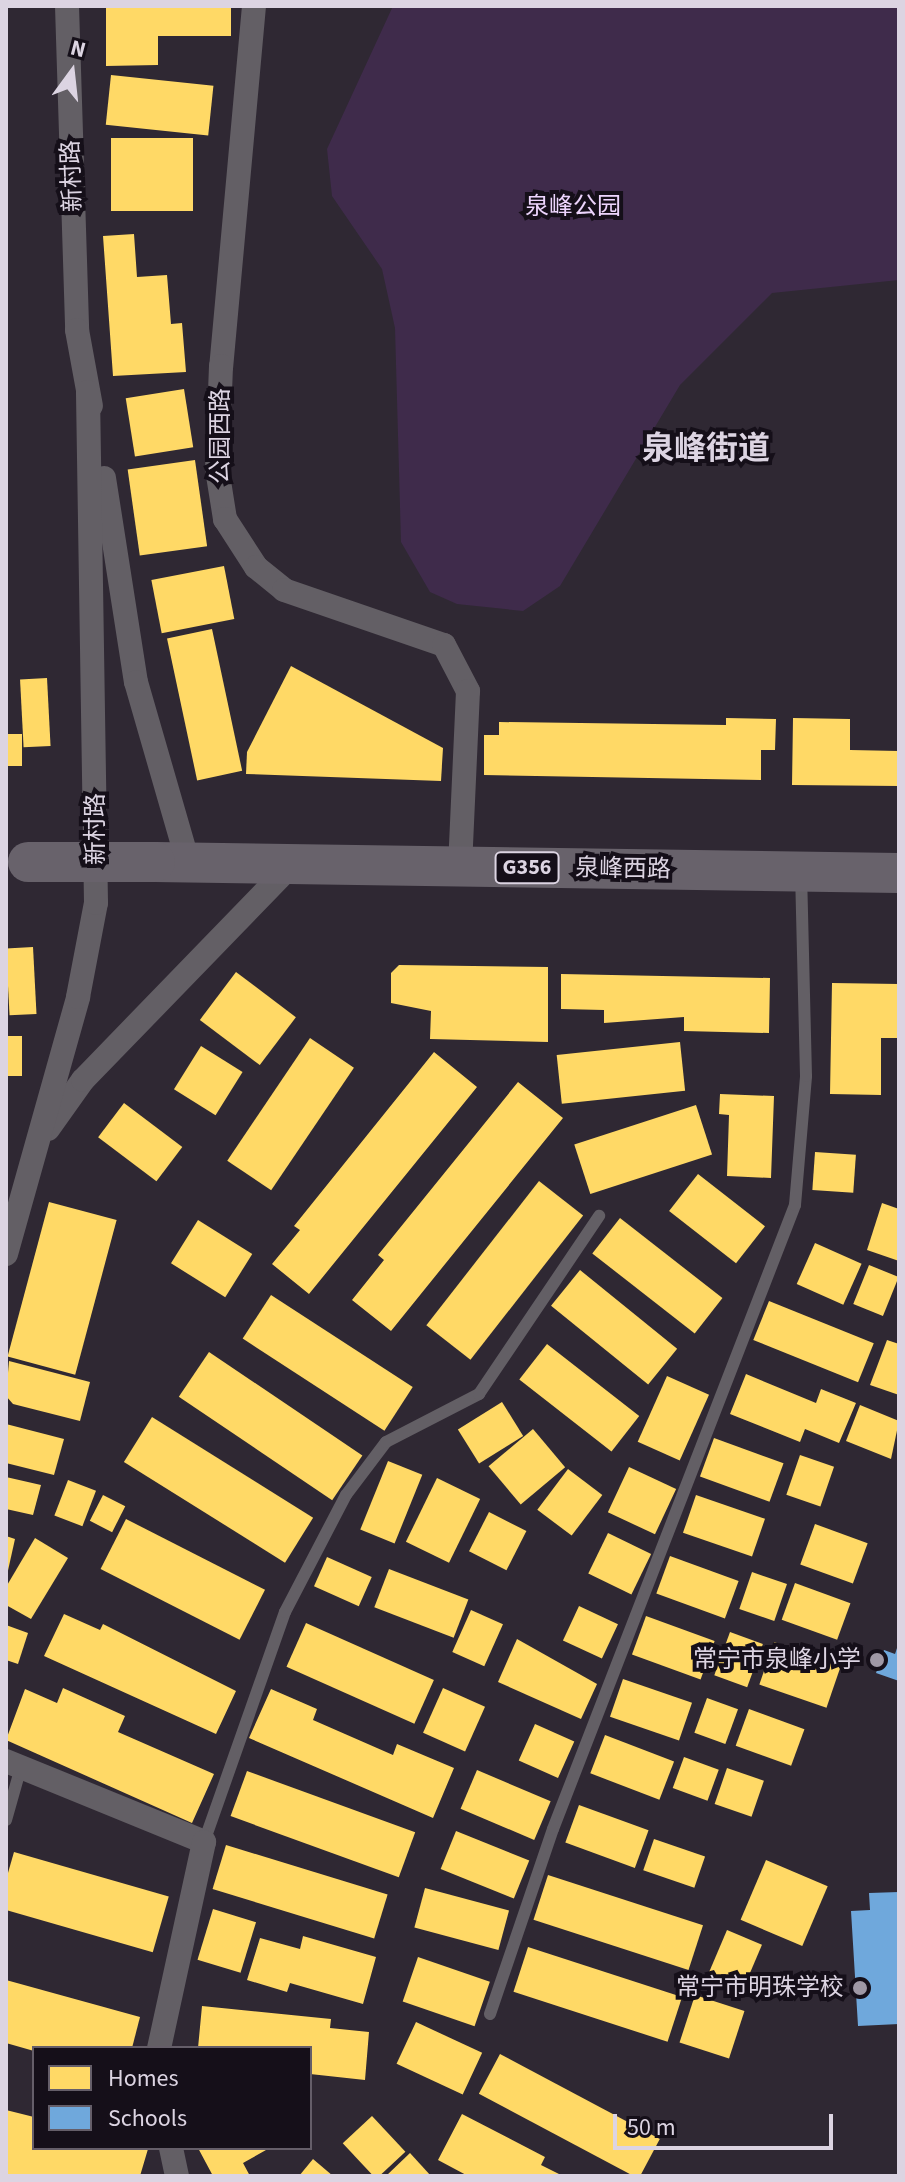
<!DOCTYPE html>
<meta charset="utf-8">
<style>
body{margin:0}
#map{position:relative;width:905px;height:2182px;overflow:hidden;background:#2f2833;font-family:"Source Sans 3","Noto Sans SC",sans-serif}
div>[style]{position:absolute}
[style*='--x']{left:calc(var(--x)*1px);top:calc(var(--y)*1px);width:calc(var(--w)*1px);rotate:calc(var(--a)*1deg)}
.green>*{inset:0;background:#3f2b4b}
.homes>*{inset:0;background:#ffd966;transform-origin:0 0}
.schools>*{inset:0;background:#6fa8dc}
.service>*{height:12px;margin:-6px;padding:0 6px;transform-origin:6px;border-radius:6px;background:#635f65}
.minor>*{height:24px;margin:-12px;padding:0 12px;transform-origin:12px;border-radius:12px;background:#635f65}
.trunk>*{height:40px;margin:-20px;padding:0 20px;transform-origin:20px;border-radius:20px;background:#68626b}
.trunk-bridge>*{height:40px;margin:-20px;padding:0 20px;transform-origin:20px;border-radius:20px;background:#68626b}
.dots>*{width:22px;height:22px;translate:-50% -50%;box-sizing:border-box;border:4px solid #150f19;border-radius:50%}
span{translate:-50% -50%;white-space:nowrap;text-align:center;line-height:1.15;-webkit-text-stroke:8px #150f19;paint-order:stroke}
.shield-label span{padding:2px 6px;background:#150f19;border:2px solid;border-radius:6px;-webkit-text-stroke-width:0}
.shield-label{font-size:22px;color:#dcd4e2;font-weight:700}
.street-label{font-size:24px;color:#dcd4e2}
.park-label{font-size:24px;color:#edd5fd}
.poi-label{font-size:24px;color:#dcd4e2}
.right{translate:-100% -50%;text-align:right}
.district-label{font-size:32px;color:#dcd4e2;font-weight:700}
.frame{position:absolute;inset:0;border:8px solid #dcd4e2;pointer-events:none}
.legend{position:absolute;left:32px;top:2046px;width:280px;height:104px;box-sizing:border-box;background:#150f19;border:2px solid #655e69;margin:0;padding:10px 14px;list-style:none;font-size:24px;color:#dcd4e2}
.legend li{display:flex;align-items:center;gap:16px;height:40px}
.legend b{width:40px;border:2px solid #655e69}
.north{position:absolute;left:32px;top:32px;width:80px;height:80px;-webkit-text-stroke:6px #150f19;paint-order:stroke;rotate:15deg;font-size:22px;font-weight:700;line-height:32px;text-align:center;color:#dcd4e2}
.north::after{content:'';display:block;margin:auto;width:28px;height:36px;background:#dcd4e2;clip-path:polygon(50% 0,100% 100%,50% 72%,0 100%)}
.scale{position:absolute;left:613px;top:2114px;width:220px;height:36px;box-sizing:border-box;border:4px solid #dcd4e2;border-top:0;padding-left:10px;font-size:24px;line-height:28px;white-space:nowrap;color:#dcd4e2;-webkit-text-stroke:6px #150f19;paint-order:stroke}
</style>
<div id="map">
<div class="green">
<div style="clip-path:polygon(393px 6px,899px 6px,899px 280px,772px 293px,680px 385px,560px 586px,523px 611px,457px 604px,430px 592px,401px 542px,395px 328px,382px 269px,332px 196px,327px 149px)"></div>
</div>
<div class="homes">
<div style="clip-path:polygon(106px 6px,231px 6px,231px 36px,158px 36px,158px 65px,106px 66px)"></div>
<div style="left:111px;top:75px;width:103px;height:50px;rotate:6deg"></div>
<div style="left:111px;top:138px;width:82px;height:73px"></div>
<div style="clip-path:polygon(134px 234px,137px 277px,167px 275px,171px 324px,182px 323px,186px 372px,113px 376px,103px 236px)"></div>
<div style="left:184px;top:389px;width:59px;height:59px;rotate:81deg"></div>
<div style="left:195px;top:460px;width:87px;height:68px;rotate:82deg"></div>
<div style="left:224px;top:566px;width:54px;height:74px;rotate:79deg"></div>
<div style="left:212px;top:629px;width:145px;height:46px;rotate:78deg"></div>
<div style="clip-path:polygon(291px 666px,443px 748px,441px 781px,246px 774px,247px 752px)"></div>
<div style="left:47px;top:678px;width:68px;height:27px;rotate:87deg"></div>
<div style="clip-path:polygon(726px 718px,776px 719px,775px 750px,761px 750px,761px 780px,484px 775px,484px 735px,499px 735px,499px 722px,726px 725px)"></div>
<div style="clip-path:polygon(793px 718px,850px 719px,850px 750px,899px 751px,899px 786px,792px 785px)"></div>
<div style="left:6px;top:734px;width:16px;height:32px"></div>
<div style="left:33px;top:947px;width:67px;height:27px;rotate:87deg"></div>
<div style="clip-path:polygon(399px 965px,548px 967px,548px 1042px,430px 1039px,431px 1011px,391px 1003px,391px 973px)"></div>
<div style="left:236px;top:972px;width:75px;height:60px;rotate:37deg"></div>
<div style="clip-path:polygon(561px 974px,770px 978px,769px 1033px,684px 1031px,684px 1017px,604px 1023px,604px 1010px,561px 1009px)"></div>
<div style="clip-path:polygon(832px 983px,899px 984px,899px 1038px,881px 1038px,881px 1095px,830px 1094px)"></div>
<div style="left:6px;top:1036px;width:16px;height:40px"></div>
<div style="left:310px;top:1038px;width:53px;height:148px;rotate:34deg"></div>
<div style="left:680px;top:1042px;width:49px;height:124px;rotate:84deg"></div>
<div style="left:201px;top:1046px;width:49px;height:51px;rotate:32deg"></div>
<div style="clip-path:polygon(434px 1052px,477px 1087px,309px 1294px,272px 1264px,300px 1230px,294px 1226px)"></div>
<div style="clip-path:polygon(518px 1082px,563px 1118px,391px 1331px,352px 1300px,384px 1260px,378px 1255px)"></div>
<div style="clip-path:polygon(720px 1094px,774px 1096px,771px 1178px,727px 1176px,729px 1115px,719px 1114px)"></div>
<div style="left:124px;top:1103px;width:73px;height:43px;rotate:37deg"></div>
<div style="left:696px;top:1105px;width:52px;height:128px;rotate:72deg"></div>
<div style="left:815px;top:1152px;width:41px;height:38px;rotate:4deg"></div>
<div style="left:698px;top:1174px;width:85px;height:47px;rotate:38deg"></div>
<div style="left:539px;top:1181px;width:56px;height:183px;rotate:38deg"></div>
<div style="left:49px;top:1202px;width:70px;height:160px;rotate:15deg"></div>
<div style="clip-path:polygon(882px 1203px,899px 1209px,899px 1261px,867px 1250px)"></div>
<div style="left:620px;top:1218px;width:130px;height:45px;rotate:38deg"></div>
<div style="left:198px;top:1220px;width:64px;height:51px;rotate:32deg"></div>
<div style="left:815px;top:1243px;width:51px;height:45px;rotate:24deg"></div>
<div style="left:869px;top:1265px;width:32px;height:42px;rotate:22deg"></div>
<div style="left:580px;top:1270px;width:125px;height:46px;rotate:39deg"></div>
<div style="left:271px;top:1295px;width:169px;height:52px;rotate:33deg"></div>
<div style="left:769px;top:1301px;width:113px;height:42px;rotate:22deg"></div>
<div style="clip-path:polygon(887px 1340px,899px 1344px,899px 1395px,870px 1385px)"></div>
<div style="left:547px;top:1344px;width:117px;height:45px;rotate:38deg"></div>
<div style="left:209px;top:1352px;width:185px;height:54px;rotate:34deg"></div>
<div style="clip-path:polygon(9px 1361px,90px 1382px,80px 1421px,13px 1404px,6px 1396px)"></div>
<div style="clip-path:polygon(746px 1374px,816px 1403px,821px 1389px,856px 1403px,839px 1443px,805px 1429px,800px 1442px,730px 1414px)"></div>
<div style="left:667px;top:1376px;width:46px;height:72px;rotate:24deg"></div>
<div style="left:502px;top:1402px;width:40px;height:52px;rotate:58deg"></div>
<div style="clip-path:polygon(860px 1405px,899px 1421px,891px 1459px,846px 1441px)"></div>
<div style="left:152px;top:1417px;width:190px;height:53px;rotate:32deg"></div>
<div style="clip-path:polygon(6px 1424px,64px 1439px,54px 1475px,6px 1463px)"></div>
<div style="left:533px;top:1429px;width:50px;height:58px;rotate:50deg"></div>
<div style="left:714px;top:1438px;width:74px;height:41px;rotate:20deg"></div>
<div style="left:800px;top:1455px;width:36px;height:42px;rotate:19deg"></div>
<div style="left:388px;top:1461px;width:37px;height:74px;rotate:22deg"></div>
<div style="left:629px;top:1467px;width:52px;height:50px;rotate:25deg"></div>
<div style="left:568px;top:1469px;width:43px;height:51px;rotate:37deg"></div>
<div style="clip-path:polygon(6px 1477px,41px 1485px,33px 1515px,6px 1509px)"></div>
<div style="left:437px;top:1478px;width:48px;height:71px;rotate:26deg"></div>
<div style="left:68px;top:1480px;width:30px;height:38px;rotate:21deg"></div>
<div style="left:103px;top:1495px;width:25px;height:29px;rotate:27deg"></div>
<div style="left:696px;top:1495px;width:73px;height:40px;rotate:19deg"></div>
<div style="left:489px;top:1512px;width:42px;height:44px;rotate:27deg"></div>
<div style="left:126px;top:1519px;width:156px;height:56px;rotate:27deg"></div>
<div style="left:815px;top:1524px;width:56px;height:43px;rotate:20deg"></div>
<div style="left:608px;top:1533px;width:48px;height:45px;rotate:26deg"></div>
<div style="clip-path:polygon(6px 1536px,15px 1539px,7px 1575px,6px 1575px)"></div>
<div style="clip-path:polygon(35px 1538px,68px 1558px,31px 1619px,6px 1605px,6px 1587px)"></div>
<div style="left:670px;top:1556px;width:73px;height:40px;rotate:20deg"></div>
<div style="left:327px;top:1557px;width:49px;height:32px;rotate:24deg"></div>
<div style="left:389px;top:1569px;width:85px;height:41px;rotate:21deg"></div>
<div style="left:752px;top:1572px;width:37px;height:39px;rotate:19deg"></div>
<div style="left:795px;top:1583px;width:59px;height:39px;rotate:20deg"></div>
<div style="left:579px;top:1606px;width:43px;height:38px;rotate:25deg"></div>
<div style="left:471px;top:1610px;width:35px;height:46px;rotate:24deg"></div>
<div style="clip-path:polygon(64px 1614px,100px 1630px,103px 1624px,236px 1691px,216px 1734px,44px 1656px)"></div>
<div style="left:646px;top:1616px;width:73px;height:41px;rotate:20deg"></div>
<div style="left:306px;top:1623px;width:140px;height:48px;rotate:24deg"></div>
<div style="clip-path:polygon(6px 1625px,28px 1633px,18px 1664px,6px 1660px)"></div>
<div style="left:730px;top:1632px;width:35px;height:46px;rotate:20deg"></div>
<div style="clip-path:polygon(517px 1639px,597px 1684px,581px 1719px,498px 1682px)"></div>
<div style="left:774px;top:1642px;width:71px;height:45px;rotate:19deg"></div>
<div style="left:623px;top:1679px;width:73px;height:40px;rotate:19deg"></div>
<div style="clip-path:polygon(63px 1688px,125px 1716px,118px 1732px,214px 1774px,192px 1823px,6px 1740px,25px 1689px,57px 1703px)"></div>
<div style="left:443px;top:1688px;width:46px;height:49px;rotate:24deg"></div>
<div style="clip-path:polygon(271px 1689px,317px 1709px,313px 1720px,393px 1755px,397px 1744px,454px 1768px,433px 1818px,249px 1738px)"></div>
<div style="left:707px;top:1698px;width:33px;height:37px;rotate:20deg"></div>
<div style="left:749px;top:1709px;width:59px;height:39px;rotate:20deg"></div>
<div style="left:535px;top:1724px;width:43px;height:40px;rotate:24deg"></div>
<div style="left:605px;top:1735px;width:74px;height:41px;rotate:21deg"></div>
<div style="left:684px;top:1757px;width:37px;height:33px;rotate:20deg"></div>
<div style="left:727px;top:1768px;width:39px;height:38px;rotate:19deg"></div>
<div style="left:477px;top:1770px;width:80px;height:42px;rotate:23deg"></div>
<div style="left:247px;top:1771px;width:179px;height:48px;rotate:20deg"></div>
<div style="left:579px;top:1805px;width:74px;height:40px;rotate:20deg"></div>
<div style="left:456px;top:1831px;width:79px;height:41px;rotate:22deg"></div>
<div style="left:654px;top:1839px;width:54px;height:33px;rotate:19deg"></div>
<div style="left:226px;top:1845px;width:169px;height:46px;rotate:17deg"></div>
<div style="left:14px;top:1852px;width:161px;height:58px;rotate:16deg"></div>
<div style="left:766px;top:1860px;width:67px;height:65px;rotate:23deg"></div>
<div style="left:548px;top:1875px;width:163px;height:47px;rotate:18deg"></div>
<div style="left:425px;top:1888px;width:87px;height:41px;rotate:15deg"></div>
<div style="left:213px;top:1909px;width:45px;height:53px;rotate:17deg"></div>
<div style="left:727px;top:1930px;width:38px;height:50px;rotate:23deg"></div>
<div style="clip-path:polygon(303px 1936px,376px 1957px,363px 2004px,290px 1983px,287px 1992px,247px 1980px,260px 1938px,300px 1949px)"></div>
<div style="left:528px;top:1947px;width:162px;height:47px;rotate:18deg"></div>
<div style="left:418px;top:1957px;width:76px;height:47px;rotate:19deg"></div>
<div style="clip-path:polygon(6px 1980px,140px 2017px,132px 2048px,34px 2051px,6px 2043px)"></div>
<div style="left:695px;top:1995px;width:52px;height:50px;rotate:18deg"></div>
<div style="clip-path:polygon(202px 2006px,331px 2019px,330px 2028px,369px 2032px,365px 2080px,310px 2074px,310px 2048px,198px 2048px)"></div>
<div style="left:416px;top:2022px;width:73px;height:46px;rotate:25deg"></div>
<div style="left:500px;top:2054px;width:181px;height:45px;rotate:28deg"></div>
<div style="clip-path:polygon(6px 2110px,34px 2117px,34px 2148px,148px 2149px,140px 2176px,6px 2176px)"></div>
<div style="clip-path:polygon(462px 2114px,545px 2157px,541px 2165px,563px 2176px,468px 2176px,438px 2160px)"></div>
<div style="left:372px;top:2116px;width:49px;height:40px;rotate:47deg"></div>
<div style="clip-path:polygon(198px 2148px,265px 2148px,266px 2150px,243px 2163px,250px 2176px,213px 2176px)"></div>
<div style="clip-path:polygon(410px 2153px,431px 2176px,386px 2176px)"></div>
<div style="clip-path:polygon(313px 2159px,333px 2176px,299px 2176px)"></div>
</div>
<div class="schools">
<div style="clip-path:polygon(898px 1645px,899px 1645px,899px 1681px,876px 1673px,884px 1650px,895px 1654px)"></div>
<div style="clip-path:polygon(899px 1892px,899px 2024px,858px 2026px,851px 1911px,870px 1910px,869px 1893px)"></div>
</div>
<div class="service">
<div style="--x:6;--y:1820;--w:55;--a:-74.2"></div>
<div style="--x:204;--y:1842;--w:244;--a:-70.6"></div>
<div style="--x:285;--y:1612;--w:132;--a:-62.5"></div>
<div style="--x:346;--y:1495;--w:66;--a:-53"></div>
<div style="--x:386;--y:1442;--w:105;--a:-27.3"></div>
<div style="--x:479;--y:1394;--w:215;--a:-56"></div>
<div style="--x:490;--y:2014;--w:195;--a:-71.2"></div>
<div style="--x:553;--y:1829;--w:669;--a:-68.8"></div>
<div style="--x:795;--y:1205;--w:129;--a:-85.1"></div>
<div style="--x:806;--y:1076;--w:201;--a:-91.4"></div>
</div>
<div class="minor">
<div style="--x:67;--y:6;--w:324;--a:88.2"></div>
<div style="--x:77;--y:330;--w:77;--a:79.6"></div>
<div style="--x:254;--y:6;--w:362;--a:95.2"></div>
<div style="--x:221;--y:366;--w:103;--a:92.2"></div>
<div style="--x:217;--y:469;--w:51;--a:80.9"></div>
<div style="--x:225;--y:519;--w:57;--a:57.1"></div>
<div style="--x:256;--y:567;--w:36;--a:39"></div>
<div style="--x:284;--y:590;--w:169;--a:19"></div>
<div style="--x:444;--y:645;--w:52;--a:62.4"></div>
<div style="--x:468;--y:691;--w:175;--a:92.6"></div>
<div style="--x:104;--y:478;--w:206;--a:81.1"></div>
<div style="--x:136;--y:682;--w:187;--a:73.9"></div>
<div style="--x:48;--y:1129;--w:60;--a:-54.5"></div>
<div style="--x:83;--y:1080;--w:302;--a:-45.9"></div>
<div style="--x:6;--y:1254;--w:267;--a:-74.3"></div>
<div style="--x:78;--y:997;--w:96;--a:-79.2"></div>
<div style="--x:96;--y:903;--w:511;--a:-90.9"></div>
<div style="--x:6;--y:1761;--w:214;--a:22.2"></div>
<div style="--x:204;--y:1842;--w:211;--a:102.3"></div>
<div style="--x:171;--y:2148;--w:29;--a:78"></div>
</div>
<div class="trunk">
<div style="--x:155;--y:862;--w:744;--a:0.85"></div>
</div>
<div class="trunk-bridge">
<div style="--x:28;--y:862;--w:127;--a:0"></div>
</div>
<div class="dots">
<div style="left:877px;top:1660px;background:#9f98a5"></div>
<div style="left:860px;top:1988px;background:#9f98a5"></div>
</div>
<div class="shield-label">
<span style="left:527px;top:868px">G356</span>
</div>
<div class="street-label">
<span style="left:72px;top:176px;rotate:-92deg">新村路</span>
<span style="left:221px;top:436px;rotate:-90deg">公园西路</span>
<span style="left:96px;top:829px;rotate:-90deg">新村路</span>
<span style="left:623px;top:869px;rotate:1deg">泉峰西路</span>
</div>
<div class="park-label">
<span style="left:573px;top:207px">泉峰公园</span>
</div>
<div class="poi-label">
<span class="right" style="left:861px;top:1660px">常宁市泉峰小学</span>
<span class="right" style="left:844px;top:1988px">常宁市明珠学校</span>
</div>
<div class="district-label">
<span style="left:706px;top:449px">泉峰街道</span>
</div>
<div class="frame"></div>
<ul class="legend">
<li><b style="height:22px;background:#ffd966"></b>Homes</li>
<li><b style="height:22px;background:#6fa8dc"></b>Schools</li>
</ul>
<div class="north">N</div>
<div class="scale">50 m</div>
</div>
